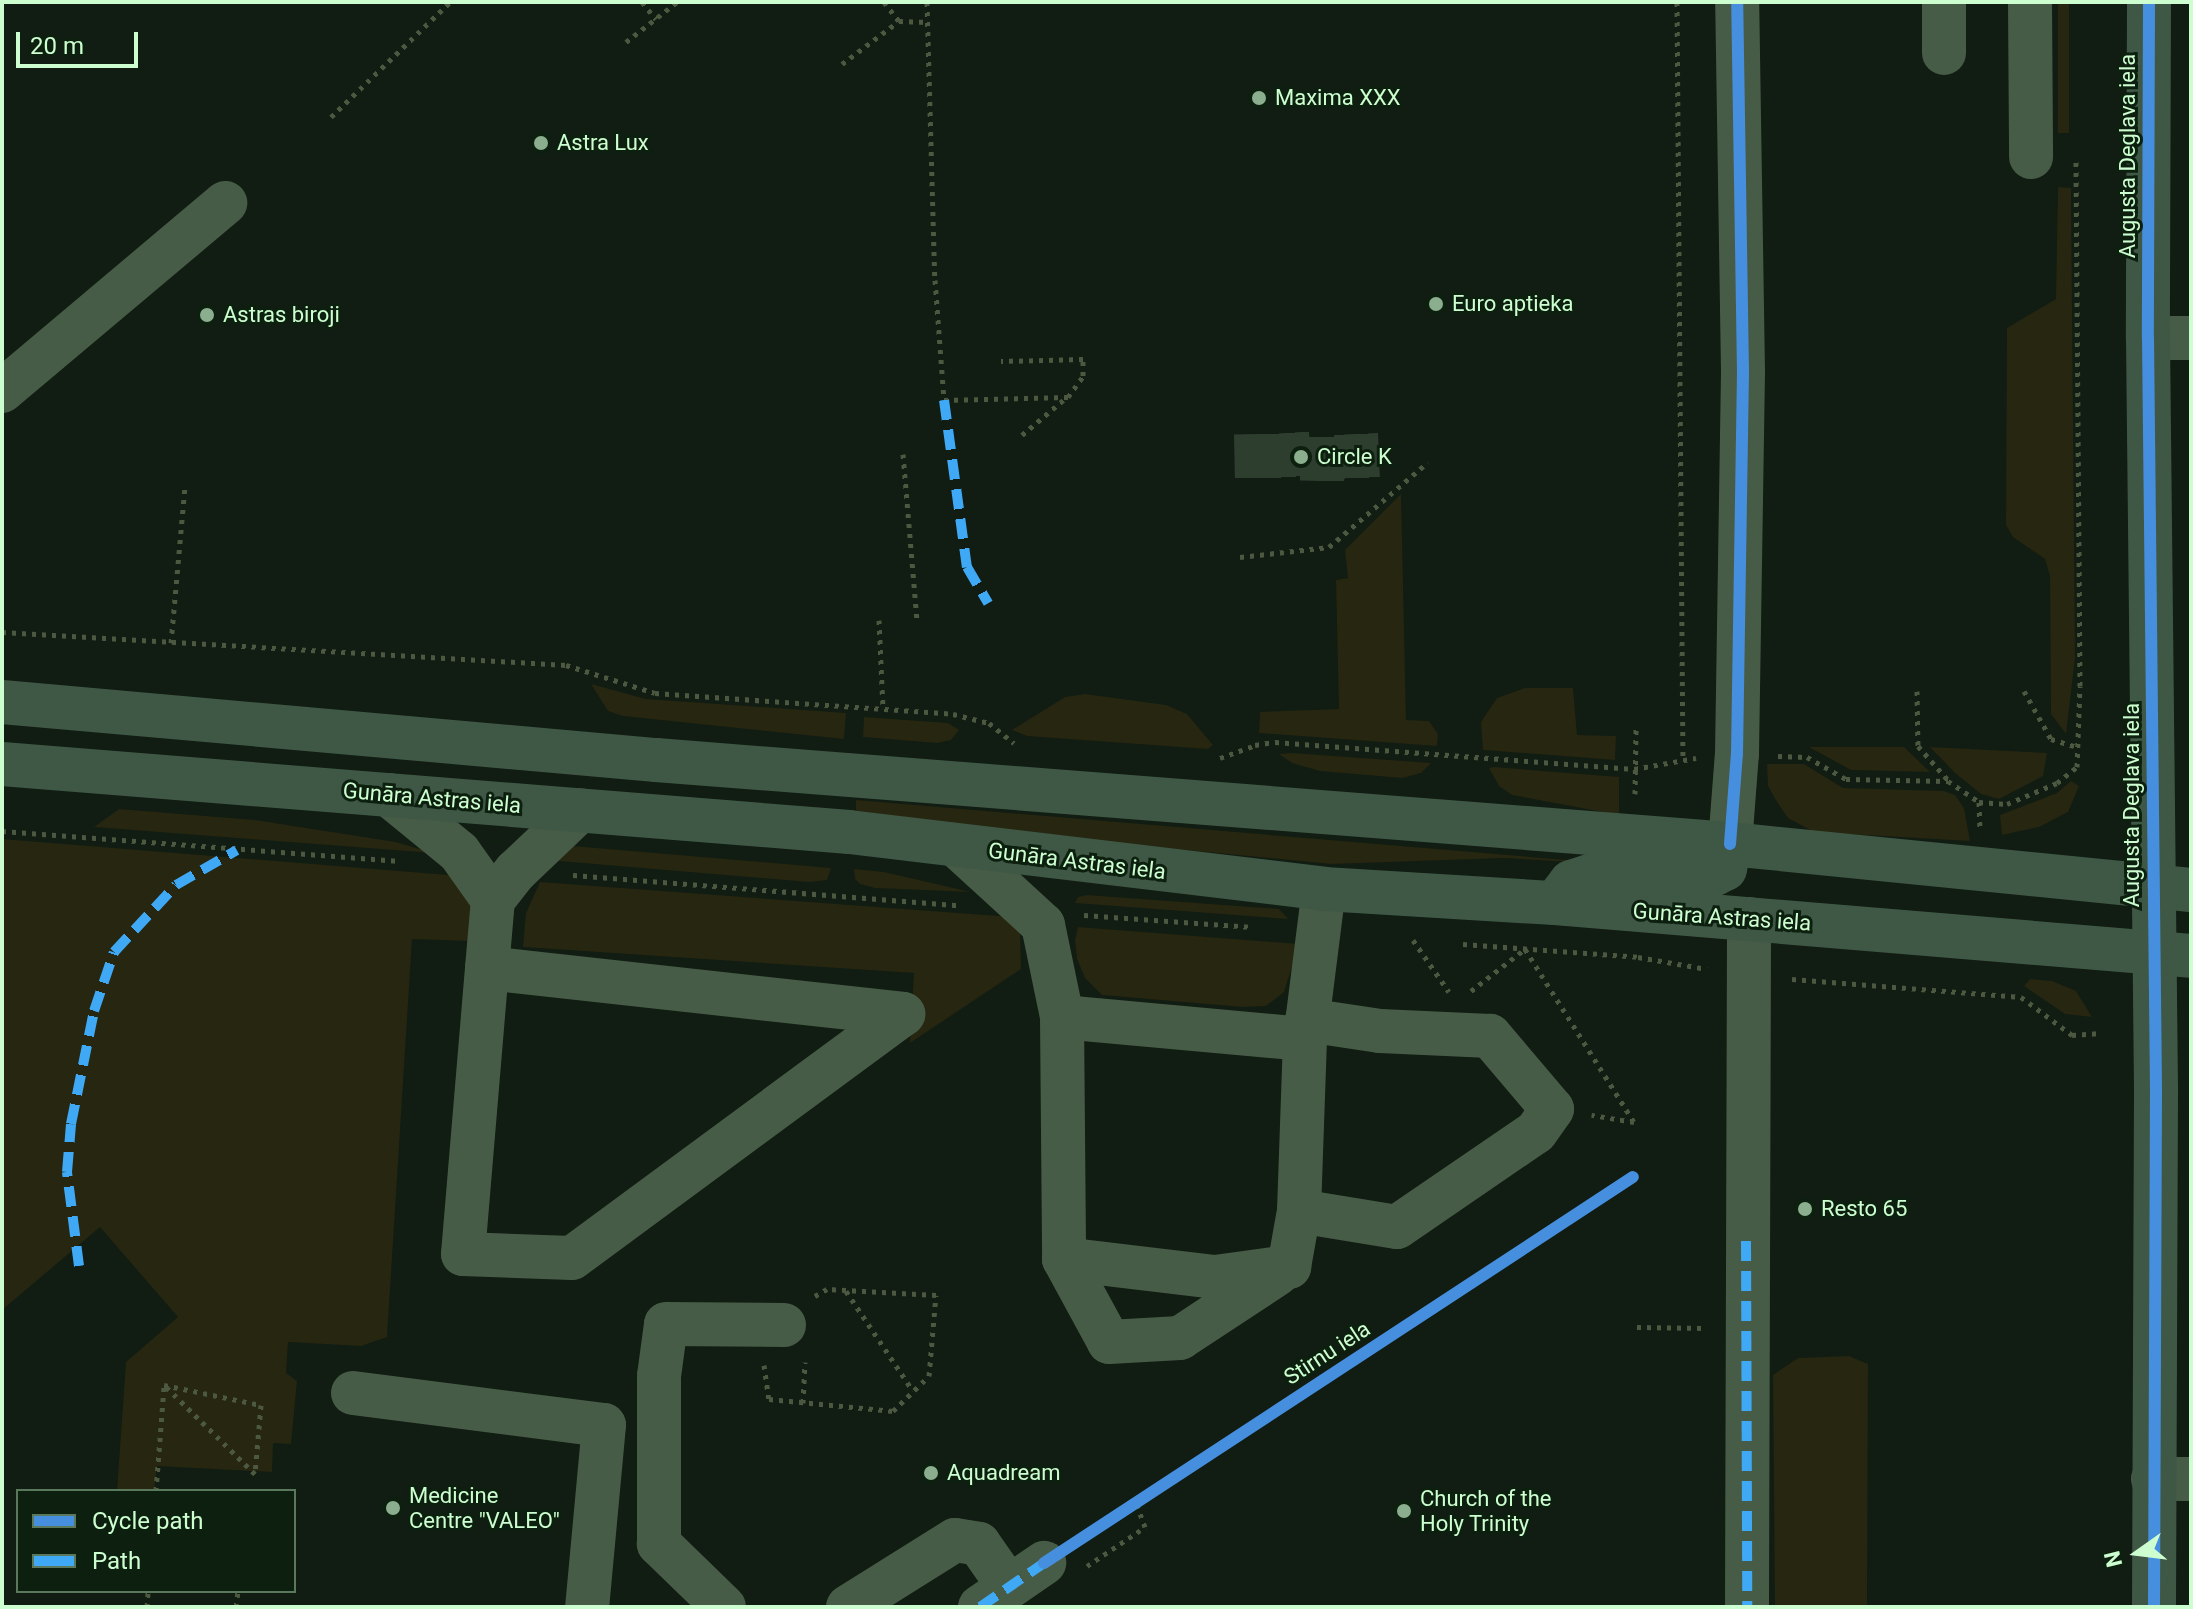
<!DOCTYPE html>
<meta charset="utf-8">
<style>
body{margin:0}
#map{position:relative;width:2193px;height:1609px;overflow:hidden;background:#111c12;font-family:Roboto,sans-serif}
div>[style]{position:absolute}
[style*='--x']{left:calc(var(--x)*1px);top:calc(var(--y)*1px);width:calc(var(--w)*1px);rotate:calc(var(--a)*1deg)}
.green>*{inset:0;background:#262611;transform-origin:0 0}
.minor-tunnel>*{height:44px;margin-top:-22px;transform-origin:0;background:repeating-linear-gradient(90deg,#2d3e2e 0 44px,transparent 0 66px)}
.path>*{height:5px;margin-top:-2.5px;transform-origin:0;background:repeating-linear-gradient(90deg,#4c5840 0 4px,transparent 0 10px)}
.minor>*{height:44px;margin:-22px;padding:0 22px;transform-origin:22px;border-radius:22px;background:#475c47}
.major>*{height:44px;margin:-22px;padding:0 22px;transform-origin:22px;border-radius:22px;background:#3f5845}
.quiet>*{height:10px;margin-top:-5px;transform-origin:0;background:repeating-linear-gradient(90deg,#3fa9f5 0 20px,transparent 0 30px)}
.cycleway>*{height:12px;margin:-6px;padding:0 6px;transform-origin:6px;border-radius:6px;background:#468fdf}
.dots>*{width:22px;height:22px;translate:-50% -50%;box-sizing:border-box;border:4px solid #0d200f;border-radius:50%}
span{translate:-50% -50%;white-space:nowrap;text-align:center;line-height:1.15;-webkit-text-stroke:6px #0d200f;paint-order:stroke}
.poi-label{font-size:22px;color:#cdfed0}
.left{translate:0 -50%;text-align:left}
.street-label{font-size:22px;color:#cdfed0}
.frame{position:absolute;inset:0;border:4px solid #cdfed0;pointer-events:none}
.legend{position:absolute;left:16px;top:1489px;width:280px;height:104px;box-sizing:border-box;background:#0d200f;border:2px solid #5a795c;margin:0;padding:10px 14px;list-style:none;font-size:24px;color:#cdfed0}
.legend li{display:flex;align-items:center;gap:16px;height:40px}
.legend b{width:40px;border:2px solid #5a795c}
.north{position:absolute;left:2097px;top:1513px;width:80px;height:80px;-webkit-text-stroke:6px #0d200f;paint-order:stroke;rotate:256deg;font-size:22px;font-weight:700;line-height:32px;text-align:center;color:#cdfed0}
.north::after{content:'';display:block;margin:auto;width:28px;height:36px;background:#cdfed0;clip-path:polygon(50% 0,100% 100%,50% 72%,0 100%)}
.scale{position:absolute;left:16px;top:32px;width:122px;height:36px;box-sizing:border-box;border:4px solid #cdfed0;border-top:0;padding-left:10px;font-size:24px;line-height:28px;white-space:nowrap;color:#cdfed0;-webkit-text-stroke:6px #0d200f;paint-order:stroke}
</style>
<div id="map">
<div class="green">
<div style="left:2058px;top:2px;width:11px;height:131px"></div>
<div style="clip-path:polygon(2058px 187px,2071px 188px,2075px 658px,2066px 734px,2051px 714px,2050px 576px,2045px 559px,2013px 537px,2006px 525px,2007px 328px,2056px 299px)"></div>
<div style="clip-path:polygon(1401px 494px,1406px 720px,1429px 721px,1438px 734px,1437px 746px,1259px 733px,1260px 712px,1339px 709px,1336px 580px,1348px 578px,1345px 550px)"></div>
<div style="clip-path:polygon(591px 684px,646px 699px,846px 713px,844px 739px,623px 716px,608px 711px)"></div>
<div style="clip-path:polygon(1525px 688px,1573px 688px,1577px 735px,1616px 736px,1615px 760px,1483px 750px,1481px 722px,1497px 698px)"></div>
<div style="clip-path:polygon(1085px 694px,1166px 705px,1187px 714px,1213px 745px,1208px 749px,1027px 736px,1012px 730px,1065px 697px)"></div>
<div style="clip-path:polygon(864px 717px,948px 723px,959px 730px,951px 740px,937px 743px,863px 737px)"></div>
<div style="clip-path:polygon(1809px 747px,1904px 747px,1930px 772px,1851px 770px)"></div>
<div style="clip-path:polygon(1930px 747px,2047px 753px,2043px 776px,1999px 799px,1981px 794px,1955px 773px)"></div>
<div style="clip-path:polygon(1292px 753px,1431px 763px,1421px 773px,1402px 778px,1320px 771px,1292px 763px,1279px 754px)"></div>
<div style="clip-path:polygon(1767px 764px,1804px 764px,1843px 788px,1944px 791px,1955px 795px,1964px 808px,1970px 841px,1814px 832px,1788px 818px,1777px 802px,1768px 786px)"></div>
<div style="clip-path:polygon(1494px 767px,1619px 777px,1619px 815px,1512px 795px,1499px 786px,1489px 768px)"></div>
<div style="clip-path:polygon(2071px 781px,2079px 786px,2068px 812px,2039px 827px,2002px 835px,2000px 815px,2057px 793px)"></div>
<div style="clip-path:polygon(856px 800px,1626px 865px,1504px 858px,1331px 864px,856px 818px)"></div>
<div style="clip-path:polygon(119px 809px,255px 820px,396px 842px,433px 853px,94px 827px)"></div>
<div style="clip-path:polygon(2px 839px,461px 876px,472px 904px,470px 941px,412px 939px,387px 1337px,361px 1346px,288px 1342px,286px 1373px,297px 1381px,291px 1444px,273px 1443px,272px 1472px,157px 1466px,154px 1491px,117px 1491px,126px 1362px,178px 1317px,100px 1227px,2px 1310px)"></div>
<div style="clip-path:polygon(573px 846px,831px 868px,827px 880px,809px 882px,547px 860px)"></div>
<div style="clip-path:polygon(854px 869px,884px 872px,971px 892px,875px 888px,860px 884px,855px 879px)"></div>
<div style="clip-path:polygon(540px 882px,1012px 917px,1020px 932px,1021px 969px,910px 1043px,914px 973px,523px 947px,526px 913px)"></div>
<div style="clip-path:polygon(1087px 895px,1279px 909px,1288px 919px,1075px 903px,1078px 897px)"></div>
<div style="clip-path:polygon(1078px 927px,1299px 944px,1284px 992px,1266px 1006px,1243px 1007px,1102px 995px,1085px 978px,1077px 959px,1075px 940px)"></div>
<div style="clip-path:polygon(2030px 979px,2052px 981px,2076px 991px,2092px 1017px,2065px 1014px,2024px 986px)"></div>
<div style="clip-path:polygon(1849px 1356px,1868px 1364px,1867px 1607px,1775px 1607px,1773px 1375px,1798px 1358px)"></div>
</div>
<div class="minor-tunnel">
<div style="--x:1287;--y:433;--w:47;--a:86.3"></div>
<div style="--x:1256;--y:434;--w:46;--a:88.8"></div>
<div style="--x:1356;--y:434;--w:47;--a:87.6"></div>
<div style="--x:1322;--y:481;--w:47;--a:-88.8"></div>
</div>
<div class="path">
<div style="--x:642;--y:2;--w:22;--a:51"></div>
<div style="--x:884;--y:2;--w:24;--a:52"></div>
<div style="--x:899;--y:21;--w:28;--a:2"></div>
<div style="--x:927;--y:2;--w:278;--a:88.4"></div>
<div style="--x:935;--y:280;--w:120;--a:85.7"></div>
<div style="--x:944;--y:400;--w:124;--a:-1.4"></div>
<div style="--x:1068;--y:397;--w:26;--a:-54"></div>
<div style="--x:1083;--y:376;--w:17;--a:-90"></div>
<div style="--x:1083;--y:359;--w:82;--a:178.6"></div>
<div style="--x:1677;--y:2;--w:756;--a:89.55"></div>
<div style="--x:626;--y:42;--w:65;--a:-38.1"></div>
<div style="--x:842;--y:64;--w:71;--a:-37"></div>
<div style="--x:331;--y:117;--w:165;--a:-44"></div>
<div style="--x:1022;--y:435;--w:59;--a:-40.2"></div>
<div style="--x:903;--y:454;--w:169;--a:85.2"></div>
<div style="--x:1240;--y:557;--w:90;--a:-6.4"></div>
<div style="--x:1329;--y:547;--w:130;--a:-40.6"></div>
<div style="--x:879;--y:620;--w:87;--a:87.4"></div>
<div style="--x:2;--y:632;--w:565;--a:3.35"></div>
<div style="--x:566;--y:665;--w:93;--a:17.5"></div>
<div style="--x:655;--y:693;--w:299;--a:4"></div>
<div style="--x:953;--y:714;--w:37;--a:14"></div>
<div style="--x:989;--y:723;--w:32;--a:39"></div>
<div style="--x:171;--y:643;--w:157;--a:-84.9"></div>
<div style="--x:1917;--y:691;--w:55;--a:89"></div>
<div style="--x:1918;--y:746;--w:45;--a:48.6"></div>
<div style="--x:2024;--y:691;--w:55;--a:60.6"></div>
<div style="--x:2051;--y:739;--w:27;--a:17"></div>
<div style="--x:1778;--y:756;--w:29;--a:2"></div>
<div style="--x:1807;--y:757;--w:45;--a:29.4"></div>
<div style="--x:1846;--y:779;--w:102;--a:1.1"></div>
<div style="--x:1948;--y:781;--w:37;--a:34"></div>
<div style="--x:1979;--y:802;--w:28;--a:4"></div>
<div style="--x:2007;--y:804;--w:54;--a:-22.8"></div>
<div style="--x:2057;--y:783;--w:26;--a:-39"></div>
<div style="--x:2077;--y:767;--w:81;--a:-87.9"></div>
<div style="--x:2080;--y:686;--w:525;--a:-90.44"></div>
<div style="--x:1220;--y:758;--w:37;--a:-20"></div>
<div style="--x:1255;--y:745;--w:20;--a:-9"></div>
<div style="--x:1275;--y:742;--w:360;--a:4.3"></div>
<div style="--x:1634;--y:769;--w:63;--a:-10.1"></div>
<div style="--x:1635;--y:794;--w:67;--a:-89.1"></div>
<div style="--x:1979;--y:802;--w:27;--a:88"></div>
<div style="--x:2;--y:831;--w:399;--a:4.3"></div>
<div style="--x:573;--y:875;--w:386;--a:4.5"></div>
<div style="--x:1084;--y:915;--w:169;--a:4.1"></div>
<div style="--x:1413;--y:940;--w:63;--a:55.3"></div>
<div style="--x:1463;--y:944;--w:175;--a:4.2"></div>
<div style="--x:1638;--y:957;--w:70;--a:9.9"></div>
<div style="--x:1792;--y:979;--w:230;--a:4.5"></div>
<div style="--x:2021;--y:997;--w:64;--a:36.7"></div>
<div style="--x:2072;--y:1035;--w:26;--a:-4"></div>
<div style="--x:1471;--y:991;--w:68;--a:-37.9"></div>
<div style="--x:1525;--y:949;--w:204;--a:57.8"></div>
<div style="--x:1634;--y:1122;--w:43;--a:-170.5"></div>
<div style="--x:846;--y:1291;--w:120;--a:56.2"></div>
<div style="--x:1637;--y:1327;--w:69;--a:0.8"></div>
<div style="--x:764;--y:1365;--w:34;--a:82"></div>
<div style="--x:769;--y:1399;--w:125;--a:5.5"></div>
<div style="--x:893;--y:1411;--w:50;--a:-44.2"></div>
<div style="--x:929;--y:1376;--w:81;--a:-85.1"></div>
<div style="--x:936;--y:1295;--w:109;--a:-176.8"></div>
<div style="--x:827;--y:1289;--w:14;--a:150"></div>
<div style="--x:164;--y:1385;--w:99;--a:11.7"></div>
<div style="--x:261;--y:1405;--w:69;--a:95"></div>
<div style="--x:255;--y:1474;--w:127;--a:-135.6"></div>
<div style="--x:803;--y:1403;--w:41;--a:-87.2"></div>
<div style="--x:156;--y:1491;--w:105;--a:-85.6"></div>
<div style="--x:1087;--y:1566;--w:70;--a:-33.9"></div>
<div style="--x:1145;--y:1527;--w:27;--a:-110"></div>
<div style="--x:147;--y:1607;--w:16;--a:-86"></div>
<div style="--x:236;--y:1607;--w:16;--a:-83"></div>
</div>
<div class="minor">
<div style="--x:1944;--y:2;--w:51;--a:90"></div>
<div style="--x:2030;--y:2;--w:155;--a:89.6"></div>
<div style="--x:2148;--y:338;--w:43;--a:0"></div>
<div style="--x:2;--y:391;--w:292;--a:-40.1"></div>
<div style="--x:389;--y:795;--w:90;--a:39.2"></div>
<div style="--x:459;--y:852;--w:59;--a:54.7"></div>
<div style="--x:1730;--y:844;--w:90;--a:-85.6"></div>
<div style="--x:1737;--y:754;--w:382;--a:-89.1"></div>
<div style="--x:1743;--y:372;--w:370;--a:-90.9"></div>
<div style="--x:958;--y:847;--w:115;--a:42.5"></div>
<div style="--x:1043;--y:925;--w:94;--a:78.3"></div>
<div style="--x:1062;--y:1017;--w:242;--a:89.5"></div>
<div style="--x:1064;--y:1259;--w:152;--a:6.8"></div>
<div style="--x:1215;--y:1277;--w:75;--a:-7.7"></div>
<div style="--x:1289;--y:1267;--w:57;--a:-79.9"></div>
<div style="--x:1299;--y:1211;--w:172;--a:-88"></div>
<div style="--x:1305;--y:1039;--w:151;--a:-82.8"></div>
<div style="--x:487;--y:968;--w:419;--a:6.3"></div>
<div style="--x:903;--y:1014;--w:411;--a:143.6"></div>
<div style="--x:572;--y:1258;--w:109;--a:-177.9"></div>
<div style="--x:463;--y:1254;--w:287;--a:-85.2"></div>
<div style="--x:487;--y:968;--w:68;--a:-85"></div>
<div style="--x:493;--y:900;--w:37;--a:-52"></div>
<div style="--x:516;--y:871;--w:88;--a:-43.6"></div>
<div style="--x:1062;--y:1017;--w:244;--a:5.2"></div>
<div style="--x:1299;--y:1211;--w:99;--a:9.3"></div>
<div style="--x:1397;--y:1227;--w:168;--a:-34.4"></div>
<div style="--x:1536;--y:1132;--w:28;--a:-55"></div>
<div style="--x:1552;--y:1109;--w:96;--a:-130.3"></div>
<div style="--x:1490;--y:1036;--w:110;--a:-177.4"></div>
<div style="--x:1380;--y:1031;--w:74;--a:-171.4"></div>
<div style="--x:1064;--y:1259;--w:94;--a:61.5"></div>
<div style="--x:1109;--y:1342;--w:71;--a:-3.2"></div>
<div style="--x:1180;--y:1338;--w:116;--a:-33.4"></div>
<div style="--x:353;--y:1393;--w:253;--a:7.3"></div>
<div style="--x:604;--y:1425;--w:183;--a:95.3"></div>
<div style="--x:2153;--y:1479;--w:38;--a:0"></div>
<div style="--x:724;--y:1607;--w:91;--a:-135.9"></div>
<div style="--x:659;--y:1544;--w:168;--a:-90"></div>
<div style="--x:659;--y:1376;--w:52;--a:-82.3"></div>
<div style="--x:666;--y:1324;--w:118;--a:0.5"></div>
<div style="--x:848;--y:1607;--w:126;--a:-32.1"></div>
<div style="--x:955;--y:1540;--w:24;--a:9"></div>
<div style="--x:979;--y:1544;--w:52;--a:55.1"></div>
<div style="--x:980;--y:1607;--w:78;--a:-34.5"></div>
<div style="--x:1747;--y:1607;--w:688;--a:-89.83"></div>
</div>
<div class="major">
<div style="--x:2149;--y:2;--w:336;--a:90.2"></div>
<div style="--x:2148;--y:338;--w:752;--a:89.39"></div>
<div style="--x:2156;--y:1090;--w:517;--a:90.22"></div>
<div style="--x:2;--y:702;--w:657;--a:5.07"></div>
<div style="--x:656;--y:760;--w:1077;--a:4.47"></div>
<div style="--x:1730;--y:844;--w:463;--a:5.7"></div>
<div style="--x:2;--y:764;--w:850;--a:4.59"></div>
<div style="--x:849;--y:832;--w:478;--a:6.8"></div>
<div style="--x:1324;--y:889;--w:231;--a:3.5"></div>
<div style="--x:1555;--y:903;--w:638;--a:4.76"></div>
<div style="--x:1555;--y:903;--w:26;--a:-53"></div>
<div style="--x:1571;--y:882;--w:20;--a:-18"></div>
<div style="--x:1590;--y:876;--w:125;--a:-0.9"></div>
<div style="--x:1715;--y:874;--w:11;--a:-27"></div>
<div style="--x:1725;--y:869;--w:25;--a:-79"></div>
</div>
<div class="quiet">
<div style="--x:944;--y:400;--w:169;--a:82.2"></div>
<div style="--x:967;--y:567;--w:42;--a:59.7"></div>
<div style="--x:1746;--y:1241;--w:366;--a:89.8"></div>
<div style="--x:79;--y:1266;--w:95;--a:-97.3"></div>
<div style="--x:67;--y:1172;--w:48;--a:-85.2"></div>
<div style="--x:71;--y:1124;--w:115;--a:-78.5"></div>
<div style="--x:94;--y:1011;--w:62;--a:-71.3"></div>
<div style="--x:114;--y:952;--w:91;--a:-47.2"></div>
<div style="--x:176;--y:885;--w:70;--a:-29.8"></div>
<div style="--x:980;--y:1607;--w:78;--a:-34.5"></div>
</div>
<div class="cycleway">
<div style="--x:2149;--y:2;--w:336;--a:90.2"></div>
<div style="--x:2148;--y:338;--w:752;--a:89.39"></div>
<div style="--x:2156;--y:1090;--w:517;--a:90.22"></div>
<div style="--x:1730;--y:844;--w:90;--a:-85.6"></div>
<div style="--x:1737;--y:754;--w:382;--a:-89.1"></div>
<div style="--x:1743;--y:372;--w:370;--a:-90.9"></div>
<div style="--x:1044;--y:1563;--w:704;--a:-33.24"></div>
</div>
<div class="dots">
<div style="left:1259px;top:98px;background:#8baf8e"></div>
<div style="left:541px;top:143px;background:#8baf8e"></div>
<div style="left:1436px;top:304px;background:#8baf8e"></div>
<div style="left:207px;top:315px;background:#8baf8e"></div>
<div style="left:1301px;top:457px;background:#8baf8e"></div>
<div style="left:1805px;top:1209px;background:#8baf8e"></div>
<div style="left:931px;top:1473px;background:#8baf8e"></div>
<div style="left:393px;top:1508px;background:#8baf8e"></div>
<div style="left:1404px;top:1511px;background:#8baf8e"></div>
</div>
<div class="poi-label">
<span class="left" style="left:1275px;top:98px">Maxima XXX</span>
<span class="left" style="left:557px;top:143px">Astra Lux</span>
<span class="left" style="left:1452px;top:304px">Euro aptieka</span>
<span class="left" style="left:223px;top:315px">Astras biroji</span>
<span class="left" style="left:1317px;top:457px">Circle K</span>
<span class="left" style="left:1821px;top:1209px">Resto 65</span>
<span class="left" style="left:947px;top:1473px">Aquadream</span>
<span class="left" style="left:409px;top:1508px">Medicine<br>Centre "VALEO"</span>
<span class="left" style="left:1420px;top:1511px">Church of the<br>Holy Trinity</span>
</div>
<div class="street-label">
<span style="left:2128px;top:156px;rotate:-90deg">Augusta Deglava iela</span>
<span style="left:432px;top:798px;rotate:5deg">Gunāra Astras iela</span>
<span style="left:2132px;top:805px;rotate:-90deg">Augusta Deglava iela</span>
<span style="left:1077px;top:861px;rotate:7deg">Gunāra Astras iela</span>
<span style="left:1722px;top:917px;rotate:4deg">Gunāra Astras iela</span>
<span style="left:1327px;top:1353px;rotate:-33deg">Stirnu iela</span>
</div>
<div class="frame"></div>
<ul class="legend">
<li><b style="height:10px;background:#468fdf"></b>Cycle path</li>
<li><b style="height:10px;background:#3fa9f5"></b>Path</li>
</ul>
<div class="north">N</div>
<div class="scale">20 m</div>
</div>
